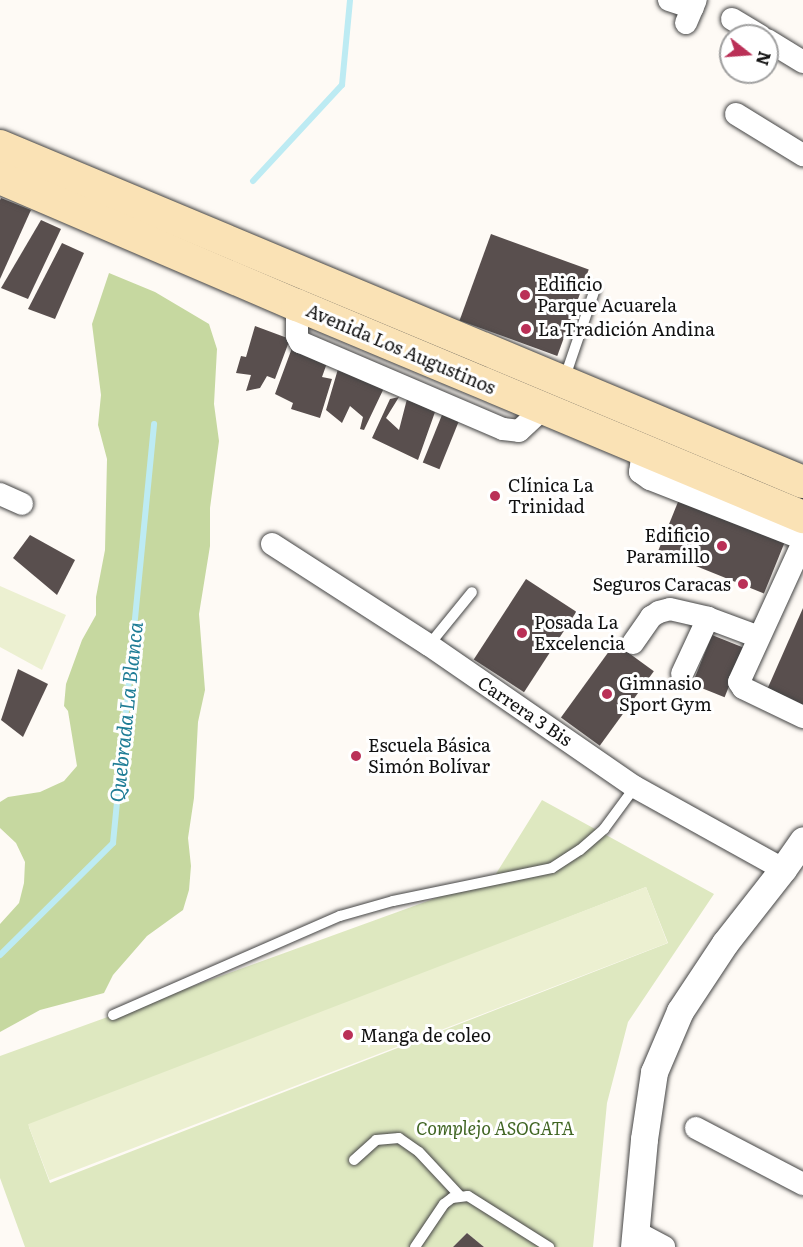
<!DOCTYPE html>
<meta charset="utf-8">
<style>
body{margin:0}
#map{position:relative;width:803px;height:1247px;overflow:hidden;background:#fefaf5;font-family:Literata,serif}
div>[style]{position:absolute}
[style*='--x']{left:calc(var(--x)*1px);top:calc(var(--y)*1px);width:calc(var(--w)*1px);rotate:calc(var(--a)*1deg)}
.green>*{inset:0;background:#dee8c0}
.forest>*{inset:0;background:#c6d8a0}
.pitch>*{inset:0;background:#ecf0d1;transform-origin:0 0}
.stream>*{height:6px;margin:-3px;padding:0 3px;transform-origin:3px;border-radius:3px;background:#bdebf3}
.building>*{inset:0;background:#594f4e;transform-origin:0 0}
.roads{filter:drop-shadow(0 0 2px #444) drop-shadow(0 0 2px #444)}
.service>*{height:10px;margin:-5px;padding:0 5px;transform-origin:5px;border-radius:5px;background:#fff}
.minor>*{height:22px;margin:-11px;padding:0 11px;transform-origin:11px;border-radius:11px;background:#fff}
.tertiary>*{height:27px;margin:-13.5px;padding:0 13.5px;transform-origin:13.5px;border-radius:13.5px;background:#fff}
.secondary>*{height:32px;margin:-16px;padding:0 16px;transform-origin:16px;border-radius:16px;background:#fae2b5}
.dots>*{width:16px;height:16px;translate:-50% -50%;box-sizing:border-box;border:3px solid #fff;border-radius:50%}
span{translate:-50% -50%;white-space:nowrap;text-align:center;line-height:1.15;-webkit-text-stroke:6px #fff;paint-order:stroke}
.poi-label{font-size:18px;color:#111}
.left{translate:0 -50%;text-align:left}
.right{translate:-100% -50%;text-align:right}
.street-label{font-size:18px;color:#111}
.park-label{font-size:18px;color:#416624;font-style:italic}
.water-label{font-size:20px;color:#1f7d96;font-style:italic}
.north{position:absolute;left:719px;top:24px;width:60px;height:60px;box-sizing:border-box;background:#fff;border:2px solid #a0a0a0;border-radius:50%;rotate:107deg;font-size:16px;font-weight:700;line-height:24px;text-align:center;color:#111}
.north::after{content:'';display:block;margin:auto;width:21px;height:27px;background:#ba3057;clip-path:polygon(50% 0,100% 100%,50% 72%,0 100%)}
</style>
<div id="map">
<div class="green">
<div style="clip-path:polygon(evenodd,542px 800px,714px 894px,628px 1022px,607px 1103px,593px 1247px,484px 1247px,467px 1233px,453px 1247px,25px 1247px,0 1178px,0 1056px,494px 877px,542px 800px,646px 887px,668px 943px,50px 1183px,29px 1127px,646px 887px)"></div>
</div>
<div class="forest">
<div style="clip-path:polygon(109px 273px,155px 292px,209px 324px,217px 349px,214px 404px,219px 441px,210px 508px,210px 546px,199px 614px,205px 690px,198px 722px,194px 798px,188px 838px,191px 866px,189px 890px,183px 910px,147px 936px,113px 975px,104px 993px,40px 1010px,0 1032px,0 924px,19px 903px,24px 883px,25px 862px,16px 843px,0 828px,0 802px,8px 797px,40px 792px,64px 781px,77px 766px,68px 711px,64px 706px,66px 684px,82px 640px,96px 615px,96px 597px,105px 550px,107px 459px,98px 425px,101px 395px,92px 324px)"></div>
</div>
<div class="pitch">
<div style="clip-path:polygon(0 586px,66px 615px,42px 670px,0 647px)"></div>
<div style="left:646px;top:887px;width:60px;height:662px;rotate:69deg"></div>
</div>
<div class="stream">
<div style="--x:253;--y:181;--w:131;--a:-47.2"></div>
<div style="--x:342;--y:85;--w:85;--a:-84.6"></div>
<div style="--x:0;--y:955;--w:159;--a:-44.7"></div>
<div style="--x:113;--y:843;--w:421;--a:-84.4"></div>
</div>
<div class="building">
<div style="clip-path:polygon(1px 198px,31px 210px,0 279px,0 200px)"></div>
<div style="clip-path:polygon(41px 220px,61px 229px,28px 299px,1px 288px)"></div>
<div style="left:491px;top:234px;width:104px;height:92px;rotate:20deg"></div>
<div style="clip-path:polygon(62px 243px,84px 253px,55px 319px,28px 309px)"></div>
<div style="clip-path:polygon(255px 326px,290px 339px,275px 379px,267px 376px,260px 388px,246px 391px,251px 375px,236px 373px,241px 356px,246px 357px)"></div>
<div style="clip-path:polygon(292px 348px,327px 363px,322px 377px,332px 379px,320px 418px,291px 409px,293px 403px,275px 394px)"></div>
<div style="clip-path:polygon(338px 369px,384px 388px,364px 430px,360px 429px,363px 417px,350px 406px,342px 423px,326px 410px)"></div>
<div style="clip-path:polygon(399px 397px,386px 418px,399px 430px,407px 399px,435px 412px,418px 460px,372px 438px,390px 399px)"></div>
<div style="left:446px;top:405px;width:18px;height:62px;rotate:22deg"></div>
<div style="left:680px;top:497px;width:114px;height:58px;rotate:22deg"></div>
<div style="clip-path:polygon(30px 535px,75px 560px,57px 595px,13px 558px)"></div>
<div style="left:526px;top:579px;width:60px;height:96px;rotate:33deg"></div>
<div style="clip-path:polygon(803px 608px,803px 708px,766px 692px)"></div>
<div style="left:712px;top:635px;width:35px;height:53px;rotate:22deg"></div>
<div style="left:615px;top:643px;width:48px;height:92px;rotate:36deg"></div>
<div style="clip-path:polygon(18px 669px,48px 684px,23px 737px,1px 720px)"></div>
<div style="clip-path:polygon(467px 1233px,484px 1247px,453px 1247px)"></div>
</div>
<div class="roads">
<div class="service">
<div style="--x:564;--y:380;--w:96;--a:-71.2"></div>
<div style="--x:429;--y:645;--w:68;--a:-50.9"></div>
<div style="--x:113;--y:1015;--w:248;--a:-23.6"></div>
<div style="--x:340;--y:916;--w:55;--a:-15.8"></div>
<div style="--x:393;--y:901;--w:162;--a:-11.7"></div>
<div style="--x:552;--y:868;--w:33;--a:-33"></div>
<div style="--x:580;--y:850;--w:32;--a:-41"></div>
<div style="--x:604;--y:829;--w:52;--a:-53.6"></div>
<div style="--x:354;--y:1160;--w:30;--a:-42"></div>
<div style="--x:376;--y:1140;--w:23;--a:-5"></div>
<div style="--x:399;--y:1138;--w:24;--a:35"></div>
<div style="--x:419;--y:1152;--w:60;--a:47"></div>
<div style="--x:415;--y:1247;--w:52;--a:-56"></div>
<div style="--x:444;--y:1204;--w:10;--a:-37"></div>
<div style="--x:452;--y:1198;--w:16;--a:-7"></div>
<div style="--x:468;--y:1196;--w:96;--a:32.2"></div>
</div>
<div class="minor">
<div style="--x:669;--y:0;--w:25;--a:18"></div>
<div style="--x:732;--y:19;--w:33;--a:31"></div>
<div style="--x:686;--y:23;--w:25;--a:-67"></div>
<div style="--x:767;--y:40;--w:42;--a:31.4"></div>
<div style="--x:736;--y:114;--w:79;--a:31.5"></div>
<div style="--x:297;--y:305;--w:31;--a:90"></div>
<div style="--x:297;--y:336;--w:7;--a:63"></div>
<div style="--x:300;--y:342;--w:221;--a:23.2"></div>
<div style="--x:503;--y:429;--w:16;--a:7"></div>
<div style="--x:519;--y:431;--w:33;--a:-43"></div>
<div style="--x:643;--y:451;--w:21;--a:98"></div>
<div style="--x:640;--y:472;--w:12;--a:35"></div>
<div style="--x:650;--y:479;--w:164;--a:21.4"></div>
<div style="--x:0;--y:494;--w:24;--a:24"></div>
<div style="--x:272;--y:544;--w:187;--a:32.8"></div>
<div style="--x:429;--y:645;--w:250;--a:34.6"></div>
<div style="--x:635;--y:787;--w:169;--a:29"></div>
<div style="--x:799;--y:551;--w:144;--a:114.6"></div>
<div style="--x:739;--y:682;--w:7;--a:56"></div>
<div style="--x:743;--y:688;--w:67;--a:25.8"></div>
<div style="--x:633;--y:643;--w:32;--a:-55"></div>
<div style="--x:651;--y:617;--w:9;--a:-32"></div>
<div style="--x:659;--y:612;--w:11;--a:-15"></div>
<div style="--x:670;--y:609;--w:39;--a:13"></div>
<div style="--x:682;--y:674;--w:62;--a:-65.1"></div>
<div style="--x:708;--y:618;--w:54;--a:20.4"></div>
<div style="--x:696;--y:1128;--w:121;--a:27.6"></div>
<div style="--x:636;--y:1232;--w:32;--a:28"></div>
</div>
<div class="tertiary">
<div style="--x:634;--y:1247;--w:108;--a:-84.7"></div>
<div style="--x:644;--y:1139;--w:68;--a:-81.5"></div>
<div style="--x:654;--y:1072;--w:66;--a:-66.9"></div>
<div style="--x:680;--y:1011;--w:82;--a:-56.5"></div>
<div style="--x:725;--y:943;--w:94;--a:-51.9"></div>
<div style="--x:783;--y:869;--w:35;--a:-55"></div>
</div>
<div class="secondary">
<div style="--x:0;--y:146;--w:870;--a:22.71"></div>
<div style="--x:0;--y:178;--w:323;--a:23.2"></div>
<div style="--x:297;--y:305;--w:549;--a:22.73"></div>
</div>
</div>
<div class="dots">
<div style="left:525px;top:295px;background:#ba3057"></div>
<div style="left:526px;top:329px;background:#ba3057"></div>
<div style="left:495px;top:496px;background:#ba3057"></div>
<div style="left:722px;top:546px;background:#ba3057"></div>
<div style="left:743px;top:584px;background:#ba3057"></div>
<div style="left:522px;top:633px;background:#ba3057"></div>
<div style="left:607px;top:694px;background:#ba3057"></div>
<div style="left:356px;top:756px;background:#ba3057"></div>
<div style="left:348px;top:1035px;background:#ba3057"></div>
</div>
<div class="poi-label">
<span class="left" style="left:537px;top:295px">Edificio<br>Parque Acuarela</span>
<span class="left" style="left:538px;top:329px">La Tradición Andina</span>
<span class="left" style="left:508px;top:496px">Clínica La<br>Trinidad</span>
<span class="right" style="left:710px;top:546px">Edificio<br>Paramillo</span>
<span class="right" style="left:731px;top:584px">Seguros Caracas</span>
<span class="left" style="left:534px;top:633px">Posada La<br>Excelencia</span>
<span class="left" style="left:619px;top:694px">Gimnasio<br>Sport Gym</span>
<span class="left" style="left:368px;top:756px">Escuela Básica<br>Simón Bolívar</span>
<span class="left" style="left:360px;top:1035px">Manga de coleo</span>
</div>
<div class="street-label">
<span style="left:401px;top:349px;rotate:23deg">Avenida Los Augustinos</span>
<span style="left:525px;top:711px;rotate:34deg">Carrera 3 Bis</span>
</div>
<div class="park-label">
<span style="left:495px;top:1128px">Complejo ASOGATA</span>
</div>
<div class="water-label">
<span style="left:125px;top:712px;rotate:-84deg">Quebrada La Blanca</span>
</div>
<div class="north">N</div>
</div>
